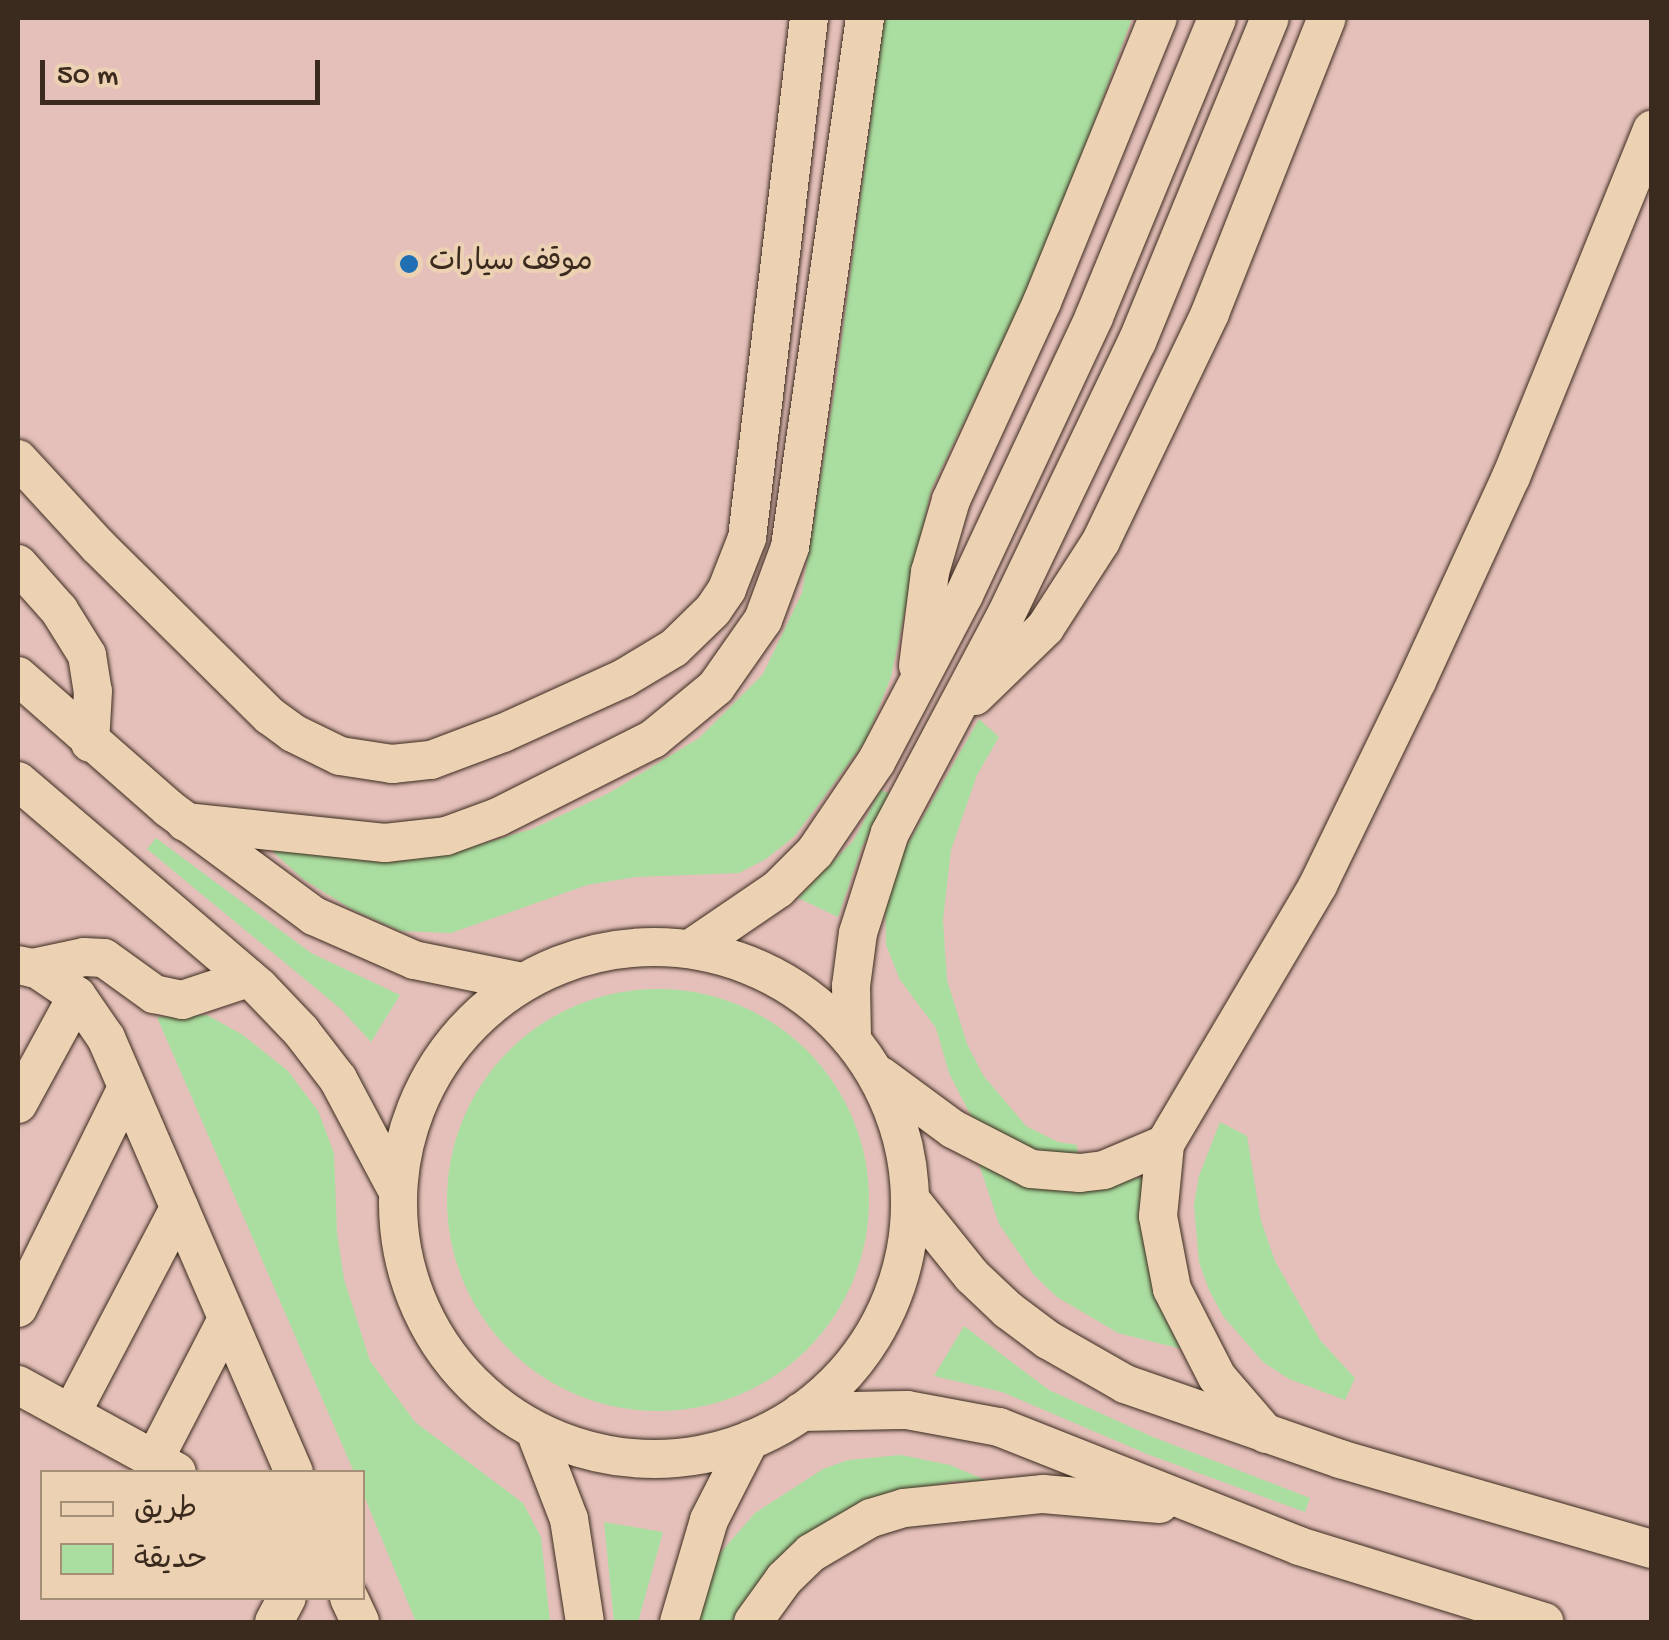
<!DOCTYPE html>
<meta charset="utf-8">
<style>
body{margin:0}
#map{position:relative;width:1669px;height:1640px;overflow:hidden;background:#e9cab6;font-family:"Gochi Hand","Playpen Sans Arabic",sans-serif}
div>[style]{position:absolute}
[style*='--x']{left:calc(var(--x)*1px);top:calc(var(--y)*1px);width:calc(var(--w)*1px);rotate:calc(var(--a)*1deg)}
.built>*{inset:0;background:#e5c0ba}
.green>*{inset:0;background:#aadea0}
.round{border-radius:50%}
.roads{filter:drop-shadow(0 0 2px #3b2a1e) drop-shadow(0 0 2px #3b2a1e)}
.minor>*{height:38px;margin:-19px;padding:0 19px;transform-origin:19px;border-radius:19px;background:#ecd2b3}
.minor>.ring{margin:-19px;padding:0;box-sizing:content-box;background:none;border:38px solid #ecd2b3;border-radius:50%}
.dots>*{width:28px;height:28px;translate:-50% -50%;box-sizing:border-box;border:5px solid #ecd2b3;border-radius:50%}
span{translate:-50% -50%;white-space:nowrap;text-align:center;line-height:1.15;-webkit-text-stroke:8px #ecd2b3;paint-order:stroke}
.poi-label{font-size:30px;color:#3b2a1e}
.left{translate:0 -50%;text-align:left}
.frame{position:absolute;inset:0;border:20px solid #3b2a1e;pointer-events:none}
.legend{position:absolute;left:40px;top:1470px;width:325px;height:130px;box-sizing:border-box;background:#ecd2b3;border:2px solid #a58f77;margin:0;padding:12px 18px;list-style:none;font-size:30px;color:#3b2a1e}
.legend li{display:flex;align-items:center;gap:20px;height:50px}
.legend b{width:50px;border:2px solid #a58f77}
.scale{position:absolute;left:40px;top:60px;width:280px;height:45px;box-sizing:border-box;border:5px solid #3b2a1e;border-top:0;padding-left:12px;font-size:30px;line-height:35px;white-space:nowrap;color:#3b2a1e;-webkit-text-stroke:8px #ecd2b3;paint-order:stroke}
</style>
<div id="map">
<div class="built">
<div style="clip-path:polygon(evenodd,18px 18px,1651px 18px,1651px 1622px,18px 1622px,18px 18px,42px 1472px,362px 1472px,362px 1598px,42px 1598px,42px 1472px)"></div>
</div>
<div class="green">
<div style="clip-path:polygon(884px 18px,1132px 18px,1047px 252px,931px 490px,891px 677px,866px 740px,795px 836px,766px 859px,739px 873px,636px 877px,587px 885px,451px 933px,400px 931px,351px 909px,303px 879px,262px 842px,397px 855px,444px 855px,532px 829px,609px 793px,699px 738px,763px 674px,802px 593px,837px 375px)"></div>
<div style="clip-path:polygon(979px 719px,999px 737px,977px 775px,951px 850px,943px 920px,947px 980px,967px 1044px,983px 1075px,1026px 1126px,1058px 1142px,1077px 1145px,1078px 1165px,1052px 1163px,986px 1131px,970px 1114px,949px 1073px,936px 1028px,900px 980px,886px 945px,885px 904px,898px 861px)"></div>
<div style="clip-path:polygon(881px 790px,890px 794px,862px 847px,838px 917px,798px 898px,853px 841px)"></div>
<div style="clip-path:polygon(156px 838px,311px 953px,400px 995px,371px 1042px,341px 1009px,147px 849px)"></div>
<div class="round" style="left:447px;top:989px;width:422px;height:422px"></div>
<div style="clip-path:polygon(207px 1015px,243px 1035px,288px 1071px,318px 1111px,334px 1153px,337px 1233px,344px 1279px,370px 1361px,415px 1422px,523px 1503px,541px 1537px,550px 1622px,416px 1622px,363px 1493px,362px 1472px,354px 1472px,157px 1017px)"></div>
<div style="clip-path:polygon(1220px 1122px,1247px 1136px,1261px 1221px,1275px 1261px,1320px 1340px,1355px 1378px,1345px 1400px,1289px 1379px,1263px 1362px,1223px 1316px,1209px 1290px,1199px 1262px,1194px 1205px,1199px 1176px)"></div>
<div style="clip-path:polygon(979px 1164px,1008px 1178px,1097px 1188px,1150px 1175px,1186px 1350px,1118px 1333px,1057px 1297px,1034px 1275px,999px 1224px)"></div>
<div style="clip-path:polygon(964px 1326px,1049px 1390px,1153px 1437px,1310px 1498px,1305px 1512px,1147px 1454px,1002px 1392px,934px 1376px)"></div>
<div style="clip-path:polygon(901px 1455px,950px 1465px,990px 1482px,955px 1481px,886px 1495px,740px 1622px,698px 1622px,708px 1578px,721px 1552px,755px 1513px,823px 1469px,848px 1460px)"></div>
<div style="clip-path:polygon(604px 1522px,663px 1532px,638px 1622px,614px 1622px)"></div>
</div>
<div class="roads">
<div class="minor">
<div style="--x:18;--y:459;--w:118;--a:47.4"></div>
<div style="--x:98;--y:546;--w:242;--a:44.7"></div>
<div style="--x:270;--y:716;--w:29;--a:36"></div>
<div style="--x:293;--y:733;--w:52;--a:26.1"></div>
<div style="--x:340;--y:756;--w:53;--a:8.7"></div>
<div style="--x:392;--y:764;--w:39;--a:-6"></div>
<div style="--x:431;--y:760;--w:77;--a:-20.6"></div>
<div style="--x:503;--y:733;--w:133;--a:-24.4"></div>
<div style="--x:624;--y:678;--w:58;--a:-31"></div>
<div style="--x:674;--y:648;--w:54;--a:-44.3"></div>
<div style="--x:713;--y:610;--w:25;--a:-56"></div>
<div style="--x:727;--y:589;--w:55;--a:-68.6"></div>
<div style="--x:747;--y:538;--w:524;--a:-83.2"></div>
<div style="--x:18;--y:564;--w:62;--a:48.3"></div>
<div style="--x:59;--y:610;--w:53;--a:58.1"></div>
<div style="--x:87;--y:655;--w:36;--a:81"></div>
<div style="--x:93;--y:691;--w:52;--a:93.3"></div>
<div style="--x:918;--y:666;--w:95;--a:-82.7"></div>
<div style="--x:930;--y:572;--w:75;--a:-73.7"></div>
<div style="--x:951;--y:500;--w:218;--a:-65.3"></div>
<div style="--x:1042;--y:302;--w:307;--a:-67.8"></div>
<div style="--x:18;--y:676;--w:200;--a:41.3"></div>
<div style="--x:168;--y:808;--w:182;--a:36.5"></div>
<div style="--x:314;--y:916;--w:109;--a:23.7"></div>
<div style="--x:414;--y:960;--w:110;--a:11.5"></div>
<div style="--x:975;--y:696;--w:98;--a:-44.2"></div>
<div style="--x:1045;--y:628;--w:103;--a:-57.2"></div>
<div style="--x:1101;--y:541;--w:253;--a:-64.4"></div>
<div style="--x:1210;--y:313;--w:317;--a:-68.4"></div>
<div style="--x:18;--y:781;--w:317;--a:40.5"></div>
<div style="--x:259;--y:987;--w:61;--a:46.3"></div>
<div style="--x:301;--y:1031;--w:61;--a:52.4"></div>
<div style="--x:338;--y:1079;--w:121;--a:62"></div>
<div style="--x:185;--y:822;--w:201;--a:6"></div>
<div style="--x:385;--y:843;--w:61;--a:-6.5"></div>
<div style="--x:446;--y:836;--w:55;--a:-20.1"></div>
<div style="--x:498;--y:817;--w:174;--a:-26.7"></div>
<div style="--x:653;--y:739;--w:82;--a:-39.5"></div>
<div style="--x:716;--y:687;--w:82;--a:-55"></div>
<div style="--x:763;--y:620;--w:78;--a:-69.7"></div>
<div style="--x:790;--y:547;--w:534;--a:-81.93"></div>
<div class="ring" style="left:398px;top:947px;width:474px;height:474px"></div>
<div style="--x:690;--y:949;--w:107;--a:-34.3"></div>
<div style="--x:778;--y:889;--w:52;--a:-45"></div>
<div style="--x:815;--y:852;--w:109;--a:-55.9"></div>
<div style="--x:876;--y:762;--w:189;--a:-62.2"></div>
<div style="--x:964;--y:595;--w:307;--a:-64.9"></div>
<div style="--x:1094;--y:317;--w:323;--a:-67.6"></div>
<div style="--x:18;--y:965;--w:19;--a:12"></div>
<div style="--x:37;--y:969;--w:48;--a:34"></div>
<div style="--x:77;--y:996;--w:51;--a:55.4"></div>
<div style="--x:106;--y:1038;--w:473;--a:66.6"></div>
<div style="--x:32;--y:968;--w:53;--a:-11.9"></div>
<div style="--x:84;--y:957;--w:20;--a:3"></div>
<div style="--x:104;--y:958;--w:62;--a:35.8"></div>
<div style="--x:154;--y:994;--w:29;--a:12"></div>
<div style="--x:182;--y:1000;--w:70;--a:-18.4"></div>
<div style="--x:852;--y:1038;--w:52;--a:-91.1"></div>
<div style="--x:851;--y:986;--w:53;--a:-82.5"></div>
<div style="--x:858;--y:933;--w:105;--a:-72.3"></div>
<div style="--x:890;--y:833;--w:245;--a:-62"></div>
<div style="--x:1005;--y:617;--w:305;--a:-64.4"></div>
<div style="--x:1137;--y:342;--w:350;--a:-67.7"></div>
<div style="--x:881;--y:1076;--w:89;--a:36.4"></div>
<div style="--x:953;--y:1129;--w:88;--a:27.1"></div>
<div style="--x:1031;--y:1169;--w:49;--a:4.7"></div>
<div style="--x:1080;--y:1173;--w:24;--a:-7"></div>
<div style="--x:1104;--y:1170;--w:66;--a:-23.1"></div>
<div style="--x:18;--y:1104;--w:123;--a:-61.4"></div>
<div style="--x:910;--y:1199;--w:99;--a:51.2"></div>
<div style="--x:972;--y:1276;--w:50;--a:43.4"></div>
<div style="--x:1008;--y:1310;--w:50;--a:36.9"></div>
<div style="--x:1048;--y:1340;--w:89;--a:29.7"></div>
<div style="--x:1125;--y:1384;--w:228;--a:19.2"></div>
<div style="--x:1340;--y:1459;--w:325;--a:16.1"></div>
<div style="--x:18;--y:1308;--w:246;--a:-63.7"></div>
<div style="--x:18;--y:1385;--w:181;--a:28.7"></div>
<div style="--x:801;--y:1412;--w:106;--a:-1.1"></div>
<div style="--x:907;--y:1410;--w:94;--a:10.5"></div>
<div style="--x:999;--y:1427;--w:323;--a:21.6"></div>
<div style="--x:1299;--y:1546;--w:257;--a:17.2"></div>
<div style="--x:71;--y:1414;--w:233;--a:-62.3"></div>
<div style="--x:535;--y:1431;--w:94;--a:68.9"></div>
<div style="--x:569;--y:1519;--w:104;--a:81.2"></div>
<div style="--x:1266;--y:1434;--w:75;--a:-130.7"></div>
<div style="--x:1217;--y:1377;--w:99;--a:-117.1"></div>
<div style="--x:1172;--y:1289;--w:74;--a:-100.9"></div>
<div style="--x:1158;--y:1216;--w:72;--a:-84.4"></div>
<div style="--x:1165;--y:1144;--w:301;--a:-59.4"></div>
<div style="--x:1318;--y:885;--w:227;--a:-64.1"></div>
<div style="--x:1417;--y:681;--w:225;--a:-65.3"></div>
<div style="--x:1511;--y:477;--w:375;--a:-67.9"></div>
<div style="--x:154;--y:1460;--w:159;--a:-62.6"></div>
<div style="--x:349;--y:1598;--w:26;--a:65"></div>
<div style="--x:274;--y:1622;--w:27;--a:-62"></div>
<div style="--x:679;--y:1622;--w:106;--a:-73.6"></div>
<div style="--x:709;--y:1520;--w:90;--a:-62.9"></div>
<div style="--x:753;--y:1622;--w:53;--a:-54.2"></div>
<div style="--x:784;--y:1579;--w:37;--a:-44"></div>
<div style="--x:811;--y:1553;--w:69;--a:-30.3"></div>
<div style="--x:871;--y:1518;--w:34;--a:-17"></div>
<div style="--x:904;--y:1508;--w:140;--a:-5.8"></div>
<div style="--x:1043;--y:1494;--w:117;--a:4.9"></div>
</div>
</div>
<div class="dots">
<div style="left:409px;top:264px;background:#1f6fb2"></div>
</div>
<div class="poi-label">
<span class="left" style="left:429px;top:264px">موقف سيارات</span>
</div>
<div class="frame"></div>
<ul class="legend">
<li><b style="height:12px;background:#ecd2b3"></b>طريق</li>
<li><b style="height:28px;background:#aadea0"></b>حديقة</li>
</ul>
<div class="scale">50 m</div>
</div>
